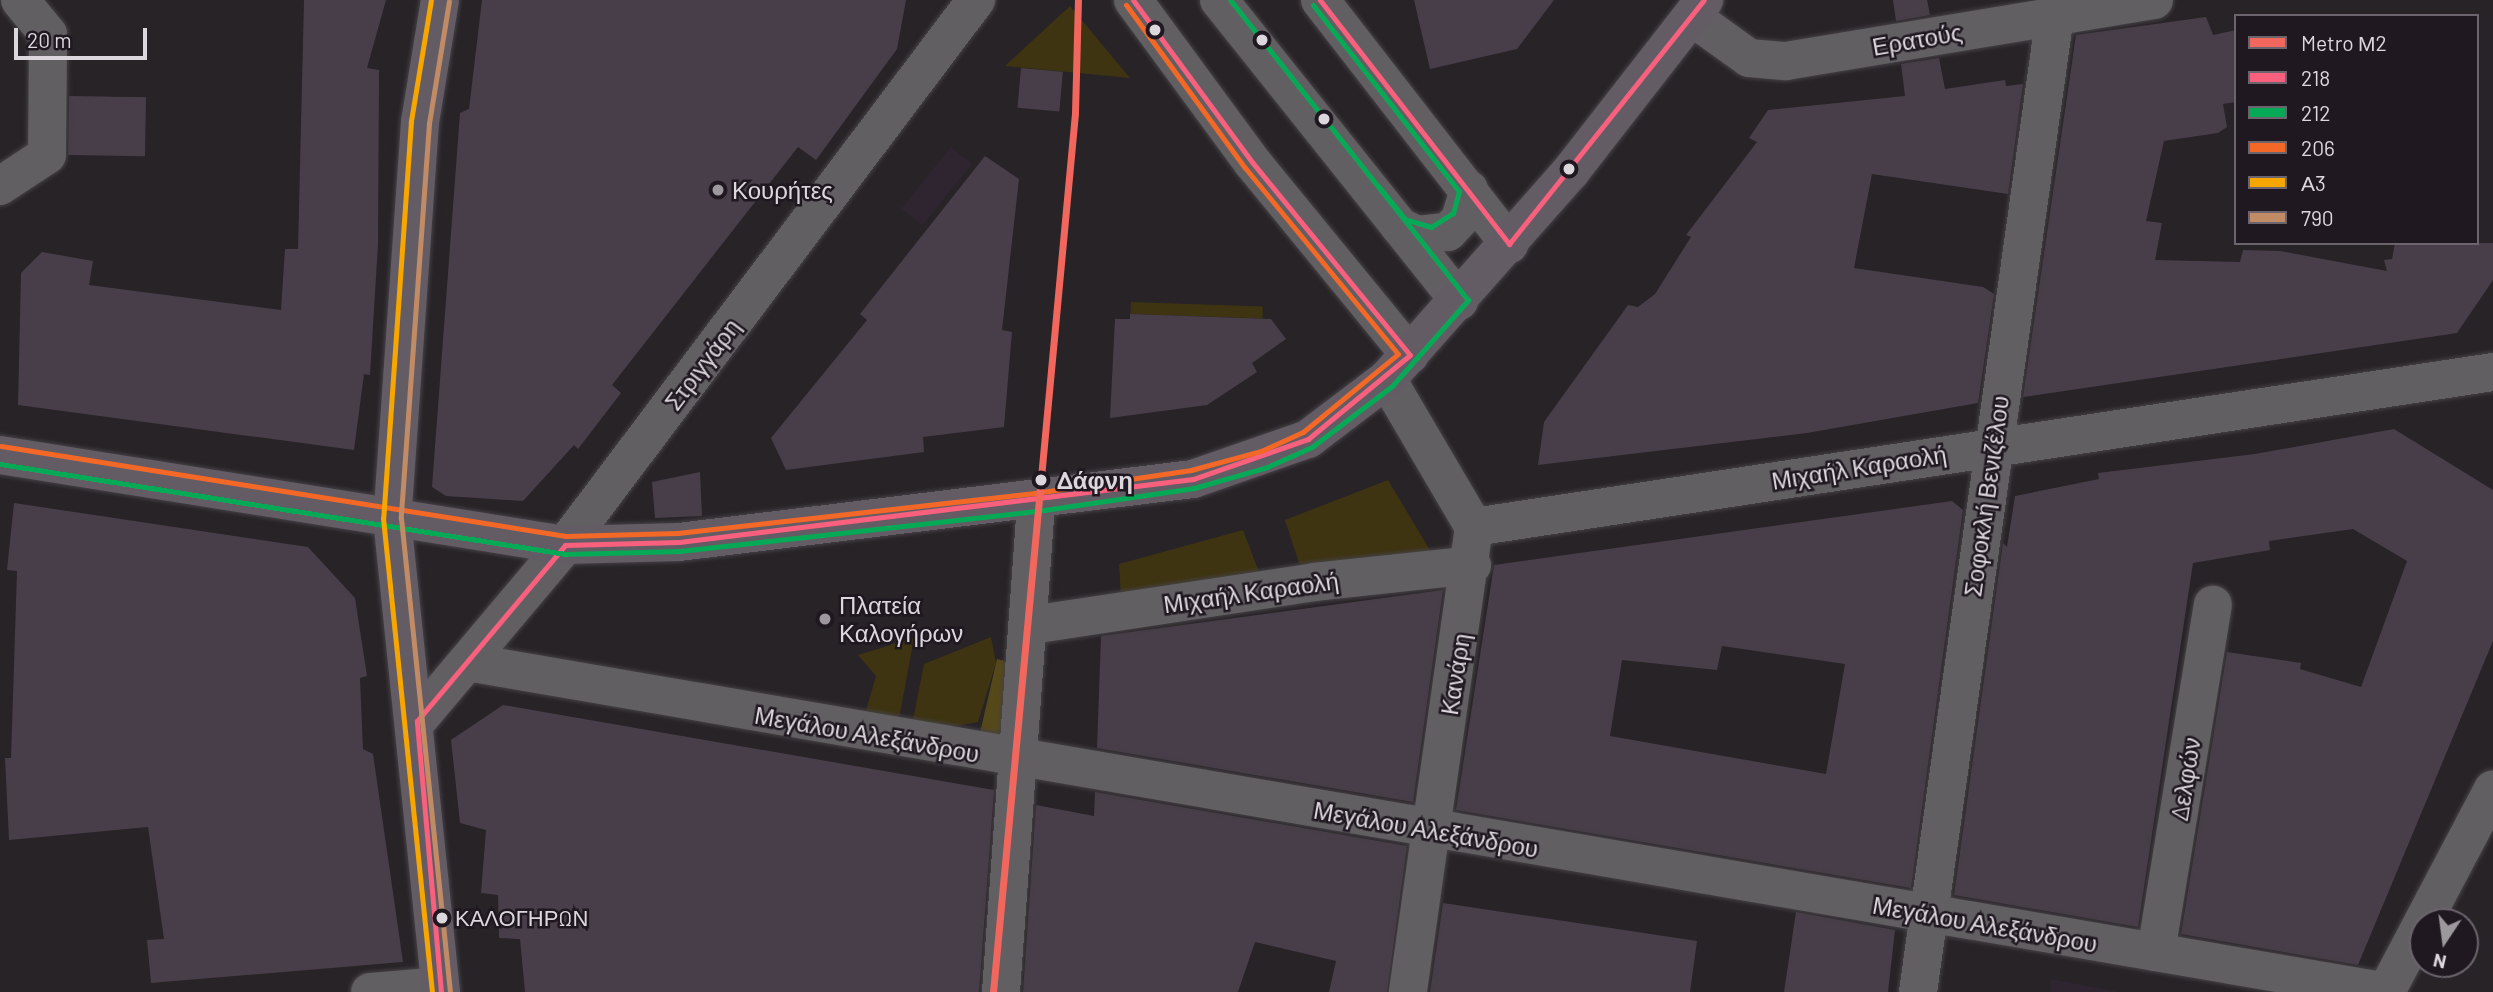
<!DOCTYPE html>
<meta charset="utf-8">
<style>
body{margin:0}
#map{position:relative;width:2493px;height:992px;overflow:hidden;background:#272327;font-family:Barlow,sans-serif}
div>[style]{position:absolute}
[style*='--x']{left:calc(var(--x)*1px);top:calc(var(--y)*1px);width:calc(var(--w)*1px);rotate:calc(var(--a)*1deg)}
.built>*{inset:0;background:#2f2530;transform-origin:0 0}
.green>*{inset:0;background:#3e3411;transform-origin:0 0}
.water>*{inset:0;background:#564919}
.building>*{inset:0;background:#483e49;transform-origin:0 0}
.roads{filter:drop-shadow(0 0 2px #454145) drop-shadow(0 0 2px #454145)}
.minor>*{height:38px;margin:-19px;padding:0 19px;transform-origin:19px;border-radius:19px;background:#625f63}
.major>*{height:38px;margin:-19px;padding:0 19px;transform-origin:19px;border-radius:19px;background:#645c65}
.bus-1>*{height:5px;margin:-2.5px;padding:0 2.5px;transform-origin:2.5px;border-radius:2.5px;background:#f8607d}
.bus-2>*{height:5px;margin:-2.5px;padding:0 2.5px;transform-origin:2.5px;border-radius:2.5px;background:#06aa56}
.bus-3>*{height:5px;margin:-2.5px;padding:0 2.5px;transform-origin:2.5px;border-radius:2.5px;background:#f36827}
.bus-4>*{height:5px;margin:-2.5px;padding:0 2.5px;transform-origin:2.5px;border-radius:2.5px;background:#f7a600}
.bus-5>*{height:5px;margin:-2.5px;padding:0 2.5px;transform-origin:2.5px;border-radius:2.5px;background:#c18c65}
.metro-1>*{height:7px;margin:-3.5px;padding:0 3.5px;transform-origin:3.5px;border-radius:3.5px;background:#f2675d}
.dots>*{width:19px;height:19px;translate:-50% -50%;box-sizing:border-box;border:4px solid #1f1820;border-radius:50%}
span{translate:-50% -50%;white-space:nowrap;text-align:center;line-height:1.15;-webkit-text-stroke:5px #1f1820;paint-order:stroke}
.bus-label{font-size:22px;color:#dcd7dd}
.left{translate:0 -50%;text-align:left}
.street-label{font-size:24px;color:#dcd7dd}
.poi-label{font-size:24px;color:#dcd7dd}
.stop-label{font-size:24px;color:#dcd7dd;font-weight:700}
.legend{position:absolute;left:2234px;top:14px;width:245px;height:231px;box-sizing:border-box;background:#1f1820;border:2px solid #6b646c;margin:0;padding:9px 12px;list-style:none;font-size:21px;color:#dcd7dd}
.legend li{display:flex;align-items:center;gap:14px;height:35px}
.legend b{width:35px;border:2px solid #6b646c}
.north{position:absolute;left:2409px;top:908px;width:70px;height:70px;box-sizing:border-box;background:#1f1820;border:2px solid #6b646c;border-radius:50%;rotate:193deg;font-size:19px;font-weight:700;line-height:28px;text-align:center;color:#dcd7dd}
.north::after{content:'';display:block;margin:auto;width:24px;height:32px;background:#9d989d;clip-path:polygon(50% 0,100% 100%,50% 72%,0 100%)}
.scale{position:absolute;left:14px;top:28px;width:133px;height:32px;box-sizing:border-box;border:4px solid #dcd7dd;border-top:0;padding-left:9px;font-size:21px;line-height:24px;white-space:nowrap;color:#dcd7dd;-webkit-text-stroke:5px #1f1820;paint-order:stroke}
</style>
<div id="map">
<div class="built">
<div style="left:951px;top:147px;width:27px;height:79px;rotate:39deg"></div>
<div style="clip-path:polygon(2051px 979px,2119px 992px,2050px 992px)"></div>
</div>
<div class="green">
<div style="clip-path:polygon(1070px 6px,1130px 78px,1005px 66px)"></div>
<div style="left:1131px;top:302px;width:132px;height:12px;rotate:2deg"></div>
<div style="clip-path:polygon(1388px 480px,1437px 562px,1304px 578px,1285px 520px)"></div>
<div style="clip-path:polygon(1243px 530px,1260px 575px,1121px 596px,1119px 564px)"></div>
<div style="clip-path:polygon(991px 637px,996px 663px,978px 722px,910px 735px,924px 664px)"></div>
<div style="clip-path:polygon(914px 638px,896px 735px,860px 731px,876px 676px,858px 655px)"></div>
</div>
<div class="water">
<div style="clip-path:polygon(997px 659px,1012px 663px,1010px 752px,977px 746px)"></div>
</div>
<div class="building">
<div style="clip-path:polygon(304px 0,386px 0,367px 68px,379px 70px,378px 244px,370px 375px,364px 374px,354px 450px,18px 405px,21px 273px,42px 252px,93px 261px,89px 285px,281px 310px,285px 249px,298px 249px)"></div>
<div style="clip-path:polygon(482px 0,906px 0,897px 49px,816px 160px,798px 147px,612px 385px,621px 393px,578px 449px,574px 445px,523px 501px,446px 496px,432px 487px,460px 113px,469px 109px)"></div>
<div style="clip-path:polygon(1414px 0,1554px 0,1517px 49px,1430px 69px)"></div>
<div style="clip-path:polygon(1893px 0,1927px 0,1930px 15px,1896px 21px)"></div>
<div style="clip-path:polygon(2206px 17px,2213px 35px,2236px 30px,2236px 102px,2223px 104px,2227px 127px,2218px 133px,2164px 141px,2146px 221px,2162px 223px,2155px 260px,2240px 262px,2243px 250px,2280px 251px,2387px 271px,2384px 260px,2392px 259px,2395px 243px,2493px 243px,2493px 280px,2457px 333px,2023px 397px,2076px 35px)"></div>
<div style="clip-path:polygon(1939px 58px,1945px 89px,2005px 80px,2006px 86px,2023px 84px,2008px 194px,1872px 174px,1854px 268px,1983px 287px,1994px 294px,1978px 403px,1807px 433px,1538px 465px,1544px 422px,1628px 305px,1638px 307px,1655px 294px,1691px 237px,1686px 235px,1757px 142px,1749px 138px,1768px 110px,1905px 96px,1901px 64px)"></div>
<div style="left:1021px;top:68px;width:42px;height:40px;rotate:5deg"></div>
<div style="left:69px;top:96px;width:77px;height:59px;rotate:1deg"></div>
<div style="clip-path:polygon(985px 156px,1019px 179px,1002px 330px,1012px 332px,1004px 427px,923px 437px,924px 452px,786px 470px,771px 438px,867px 320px,860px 314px)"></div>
<div style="clip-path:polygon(1130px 314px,1271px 319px,1286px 339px,1252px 363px,1257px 372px,1207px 405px,1110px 418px,1115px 319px,1130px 319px)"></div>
<div style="clip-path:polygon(2394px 429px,2493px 490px,2493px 641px,2358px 965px,2181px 934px,2227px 652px,2301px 663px,2300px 669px,2361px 687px,2407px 561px,2353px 529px,2269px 541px,2270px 550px,2193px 563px,2138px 927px,1954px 895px,2003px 543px,2007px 547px,2015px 496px,2099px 479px,2098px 473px,2255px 454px)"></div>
<div style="clip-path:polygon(700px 472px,702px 516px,655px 518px,652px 482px)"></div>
<div style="clip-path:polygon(evenodd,1952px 501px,1963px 510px,1911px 888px,1456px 810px,1494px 565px,1952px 501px,1722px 646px,1845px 664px,1826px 774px,1610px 736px,1622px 660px,1717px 670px,1722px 646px)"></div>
<div style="clip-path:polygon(14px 503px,308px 547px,355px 598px,367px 676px,360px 678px,363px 749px,373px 754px,403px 962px,151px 983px,147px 940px,164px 939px,148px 827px,9px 840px,5px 758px,11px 758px,17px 571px,7px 570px)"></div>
<div style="clip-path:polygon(1443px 590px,1413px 802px,1097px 748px,1101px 636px)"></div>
<div style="clip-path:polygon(503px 705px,994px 790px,979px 992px,525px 992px,520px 939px,499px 938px,498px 895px,481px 893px,486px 830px,460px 823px,451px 740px)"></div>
<div style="clip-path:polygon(1095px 792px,1407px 846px,1387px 992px,1329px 992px,1336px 961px,1255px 942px,1238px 992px,1023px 992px,1036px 805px,1094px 816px)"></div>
<div style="clip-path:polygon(1443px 903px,1697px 941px,1690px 992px,1430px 992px)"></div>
<div style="clip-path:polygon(1796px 912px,1895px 930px,1888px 992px,1784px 992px)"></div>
</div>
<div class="roads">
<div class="minor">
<div style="--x:1133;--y:0;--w:201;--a:53.7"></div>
<div style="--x:1252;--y:162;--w:249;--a:50.7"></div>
<div style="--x:1219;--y:0;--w:385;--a:51.4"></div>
<div style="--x:1320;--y:0;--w:309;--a:52.2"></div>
<div style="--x:1692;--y:17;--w:70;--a:35.7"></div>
<div style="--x:1749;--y:58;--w:37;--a:5"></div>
<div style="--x:1786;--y:61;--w:373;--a:-9.4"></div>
<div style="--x:0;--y:186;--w:56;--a:-33.4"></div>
<div style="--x:47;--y:155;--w:121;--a:-89.5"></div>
<div style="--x:48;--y:34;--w:44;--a:-129.5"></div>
<div style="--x:1400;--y:227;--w:19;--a:25"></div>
<div style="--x:1417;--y:235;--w:31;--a:-6"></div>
<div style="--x:1448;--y:232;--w:18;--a:-47"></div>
<div style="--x:1460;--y:219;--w:31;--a:-73"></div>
<div style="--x:1387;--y:379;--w:172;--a:59.6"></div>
<div style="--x:1474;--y:527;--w:470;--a:98.1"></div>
<div style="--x:1474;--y:527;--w:1031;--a:-8.65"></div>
<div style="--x:1031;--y:625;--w:286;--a:-8.6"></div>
<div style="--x:1314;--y:582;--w:159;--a:-6.1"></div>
<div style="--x:467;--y:662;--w:1949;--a:9.75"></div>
<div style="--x:417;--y:721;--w:230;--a:-49.9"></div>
<div style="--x:565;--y:545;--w:683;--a:-52.98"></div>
<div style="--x:2156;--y:952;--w:352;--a:-80.7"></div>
<div style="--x:370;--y:992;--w:70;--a:-4.9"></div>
<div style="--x:1001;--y:992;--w:491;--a:-85.9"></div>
<div style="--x:1918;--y:992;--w:1002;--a:-82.02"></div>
<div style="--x:2386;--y:992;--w:229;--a:-62.2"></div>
</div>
<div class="major">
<div style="--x:440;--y:0;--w:124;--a:99.3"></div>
<div style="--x:420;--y:122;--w:397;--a:94"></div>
<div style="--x:392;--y:518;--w:477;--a:84.1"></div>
<div style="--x:0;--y:455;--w:572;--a:9.05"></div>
<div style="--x:565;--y:545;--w:114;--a:-1.5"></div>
<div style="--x:679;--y:542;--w:518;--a:-6.99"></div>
<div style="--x:1193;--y:479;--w:122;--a:-19.2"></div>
<div style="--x:1308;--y:439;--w:99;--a:-37.2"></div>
<div style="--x:1387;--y:379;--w:278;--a:-48.5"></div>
<div style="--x:1571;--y:171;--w:217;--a:-52.1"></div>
</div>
</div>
<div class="bus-1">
<div style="--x:1320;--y:0;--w:309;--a:52.2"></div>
<div style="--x:1509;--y:244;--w:312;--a:-51.4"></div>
<div style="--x:441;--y:992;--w:272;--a:-95.1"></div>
<div style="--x:417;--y:721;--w:230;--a:-49.9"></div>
<div style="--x:565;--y:545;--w:114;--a:-1.5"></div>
<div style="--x:679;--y:542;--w:518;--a:-6.99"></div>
<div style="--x:1193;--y:479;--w:122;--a:-19.2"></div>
<div style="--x:1308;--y:439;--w:132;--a:-39.5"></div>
<div style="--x:1410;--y:355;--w:249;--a:-129.3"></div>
<div style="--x:1252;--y:162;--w:201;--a:-126.3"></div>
</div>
<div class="bus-2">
<div style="--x:1313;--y:5;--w:236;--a:51.9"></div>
<div style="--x:1459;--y:191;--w:23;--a:105"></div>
<div style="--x:1453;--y:213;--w:26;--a:148"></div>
<div style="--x:1431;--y:227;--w:27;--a:-163"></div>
<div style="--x:1405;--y:219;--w:41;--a:-129.1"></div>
<div style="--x:0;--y:464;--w:572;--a:9.05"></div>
<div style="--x:565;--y:554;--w:115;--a:-1.5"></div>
<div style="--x:680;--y:551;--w:359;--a:-6.4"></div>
<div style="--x:1037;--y:511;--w:159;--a:-8.3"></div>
<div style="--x:1194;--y:488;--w:76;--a:-16"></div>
<div style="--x:1267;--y:467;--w:49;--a:-24"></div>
<div style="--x:1312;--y:447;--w:101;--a:-37.3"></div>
<div style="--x:1392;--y:386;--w:115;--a:-48.5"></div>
<div style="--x:1468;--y:300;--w:383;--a:-128.4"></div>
</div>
<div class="bus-3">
<div style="--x:1;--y:446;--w:572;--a:9.05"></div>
<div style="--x:566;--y:536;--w:112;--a:-1.5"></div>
<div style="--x:678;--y:533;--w:359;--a:-6.4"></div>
<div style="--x:1035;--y:493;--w:158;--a:-8.4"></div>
<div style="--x:1191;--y:470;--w:73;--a:-15.2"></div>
<div style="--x:1261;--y:451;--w:46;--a:-24.3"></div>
<div style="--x:1303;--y:432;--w:123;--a:-39.4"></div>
<div style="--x:1398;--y:354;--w:241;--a:-129.4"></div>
<div style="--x:1245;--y:168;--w:202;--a:-126.1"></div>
</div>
<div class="bus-4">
<div style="--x:431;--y:0;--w:123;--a:99.4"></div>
<div style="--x:411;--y:121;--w:398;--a:94"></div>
<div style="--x:383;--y:518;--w:477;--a:84.1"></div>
</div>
<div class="bus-5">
<div style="--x:449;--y:1;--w:124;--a:99.3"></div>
<div style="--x:429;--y:123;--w:396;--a:94.1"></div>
<div style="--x:401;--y:518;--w:476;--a:84.1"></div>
</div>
<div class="metro-1">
<div style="--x:993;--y:992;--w:883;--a:-84.67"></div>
<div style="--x:1075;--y:113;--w:113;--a:-88.5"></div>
</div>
<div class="dots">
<div style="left:1155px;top:30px;background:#dcd7dd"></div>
<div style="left:1262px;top:40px;background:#dcd7dd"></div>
<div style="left:1324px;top:119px;background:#dcd7dd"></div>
<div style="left:1569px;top:169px;background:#dcd7dd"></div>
<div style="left:718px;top:190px;background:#9d989d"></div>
<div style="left:1041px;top:480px;background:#dcd7dd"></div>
<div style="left:825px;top:619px;background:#9d989d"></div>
<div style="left:442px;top:918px;background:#dcd7dd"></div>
</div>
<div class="bus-label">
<span class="left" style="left:455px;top:918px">ΚΑΛΟΓΗΡΩΝ</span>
</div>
<div class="street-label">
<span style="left:1917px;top:39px;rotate:-10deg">Ερατούς</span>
<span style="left:702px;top:364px;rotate:-53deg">Στριγγάρη</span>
<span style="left:1859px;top:467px;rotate:-9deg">Μιχαήλ Καραολή</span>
<span style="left:1986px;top:496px;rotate:-82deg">Σοφοκλή Βενιζέλου</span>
<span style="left:1251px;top:592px;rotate:-8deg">Μιχαήλ Καραολή</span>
<span style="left:1455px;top:674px;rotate:-81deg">Κανάρη</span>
<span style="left:867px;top:734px;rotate:10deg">Μεγάλου Αλεξάνδρου</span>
<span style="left:2185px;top:779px;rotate:-81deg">Δελφών</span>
<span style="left:1426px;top:829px;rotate:10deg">Μεγάλου Αλεξάνδρου</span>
<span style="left:1985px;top:924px;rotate:10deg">Μεγάλου Αλεξάνδρου</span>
</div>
<div class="poi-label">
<span class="left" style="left:732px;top:190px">Κουρήτες</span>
<span class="left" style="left:839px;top:619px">Πλατεία<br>Καλογήρων</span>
</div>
<div class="stop-label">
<span class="left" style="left:1057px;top:480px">Δάφνη</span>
</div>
<ul class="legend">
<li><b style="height:9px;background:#f2675d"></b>Metro Μ2</li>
<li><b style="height:9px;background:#f8607d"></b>218</li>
<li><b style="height:9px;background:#06aa56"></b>212</li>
<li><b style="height:9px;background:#f36827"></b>206</li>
<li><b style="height:9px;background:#f7a600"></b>Α3</li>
<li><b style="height:9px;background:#c18c65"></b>790</li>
</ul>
<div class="north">N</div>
<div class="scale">20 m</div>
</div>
